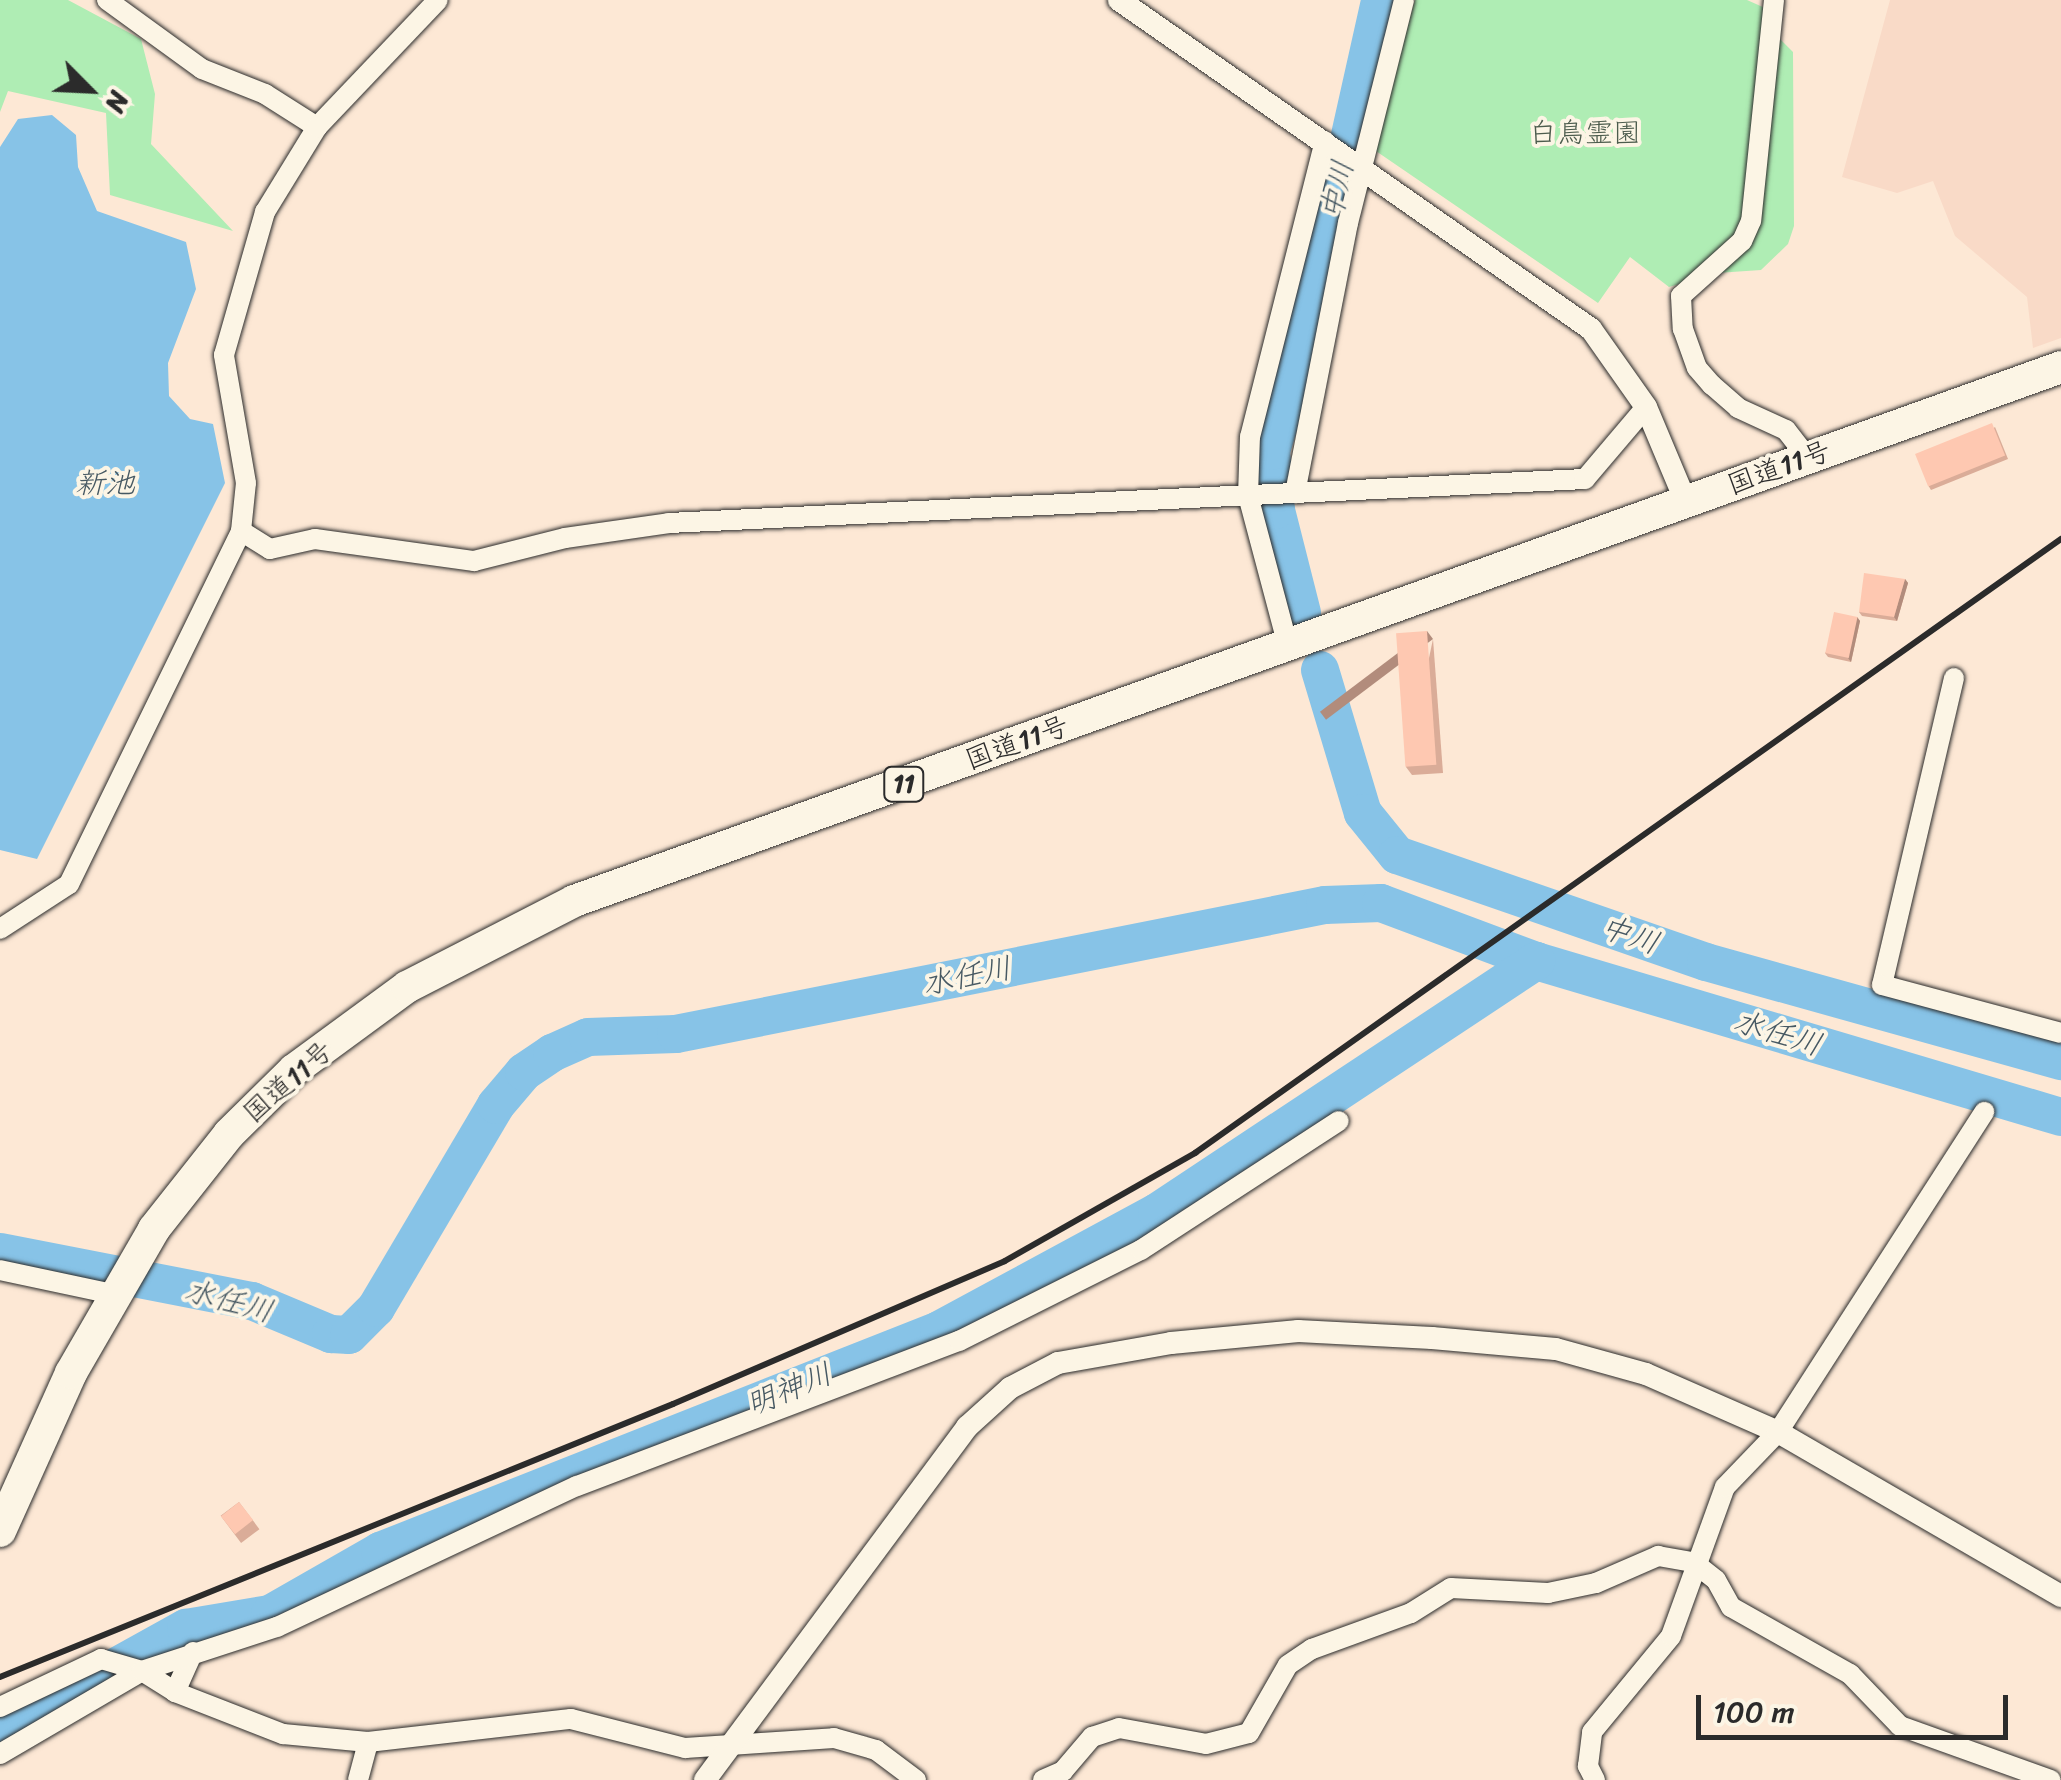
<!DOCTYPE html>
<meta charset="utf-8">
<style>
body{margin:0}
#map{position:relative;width:2061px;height:1780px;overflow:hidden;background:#fde8d5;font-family:Sriracha,"Klee One",sans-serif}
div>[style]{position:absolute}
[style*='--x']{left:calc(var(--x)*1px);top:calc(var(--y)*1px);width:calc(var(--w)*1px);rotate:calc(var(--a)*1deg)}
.built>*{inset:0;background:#f9dac7}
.green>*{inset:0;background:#afedb4}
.water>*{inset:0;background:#87c3e7}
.river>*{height:38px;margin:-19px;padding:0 19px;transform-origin:19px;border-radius:19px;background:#87c3e7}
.roads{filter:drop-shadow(0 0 2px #2b2b2b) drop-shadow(0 0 2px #2b2b2b)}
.minor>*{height:20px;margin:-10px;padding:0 10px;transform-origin:10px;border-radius:10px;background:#fcf5e5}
.tertiary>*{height:22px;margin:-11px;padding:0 11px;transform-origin:11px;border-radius:11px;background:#fcf5e5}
.trunk>*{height:32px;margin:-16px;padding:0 16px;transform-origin:16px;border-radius:16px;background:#fcf5e5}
.rail>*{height:6px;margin:-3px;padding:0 3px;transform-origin:3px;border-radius:3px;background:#2b2b2b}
.wall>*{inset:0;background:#daac98;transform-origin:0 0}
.shaded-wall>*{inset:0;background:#b28c7c;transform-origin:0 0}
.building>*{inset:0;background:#fec8b1;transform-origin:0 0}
span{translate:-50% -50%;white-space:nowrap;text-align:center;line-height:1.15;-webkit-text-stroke:8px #fcf5e5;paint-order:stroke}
.shield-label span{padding:2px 8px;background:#fcf5e5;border:2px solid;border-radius:8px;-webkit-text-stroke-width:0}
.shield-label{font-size:25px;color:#2b2b2b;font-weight:700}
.park-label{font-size:28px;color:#4c5c4d}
.street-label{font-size:28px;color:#2b2b2b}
.water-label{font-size:30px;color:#475963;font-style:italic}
.north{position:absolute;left:40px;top:40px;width:100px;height:100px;-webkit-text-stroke:8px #fcf5e5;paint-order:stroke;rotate:114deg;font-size:28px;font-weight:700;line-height:40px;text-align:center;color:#2b2b2b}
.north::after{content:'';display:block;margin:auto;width:35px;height:45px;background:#2b2b2b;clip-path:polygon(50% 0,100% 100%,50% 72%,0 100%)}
.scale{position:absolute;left:1696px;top:1695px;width:312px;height:45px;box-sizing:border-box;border:5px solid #2b2b2b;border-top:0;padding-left:12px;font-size:30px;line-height:35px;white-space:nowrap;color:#2b2b2b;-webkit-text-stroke:8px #fcf5e5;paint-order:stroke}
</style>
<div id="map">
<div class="built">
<div style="clip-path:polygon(1890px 0,2061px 0,2061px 338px,2033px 348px,2027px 297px,1955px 236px,1933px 181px,1897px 193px,1842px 177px)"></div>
</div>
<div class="green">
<div style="clip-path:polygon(0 0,68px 0,141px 39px,155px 94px,151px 144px,233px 231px,110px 195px,106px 113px,8px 91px,0 112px)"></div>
<div style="clip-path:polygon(1415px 0,1747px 0,1765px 8px,1762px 21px,1793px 52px,1794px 226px,1788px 244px,1761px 270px,1717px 273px,1669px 287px,1630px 257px,1598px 303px,1373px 149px)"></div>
</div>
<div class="water">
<div style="clip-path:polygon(52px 115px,76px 135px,78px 167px,97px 211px,186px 242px,196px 289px,168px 363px,169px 396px,190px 419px,213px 424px,225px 483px,37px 859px,0 850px,0 147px,18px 119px)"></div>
</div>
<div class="river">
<div style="--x:1302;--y:613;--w:106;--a:-104.2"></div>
<div style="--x:1276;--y:510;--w:59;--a:-94.8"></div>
<div style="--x:1271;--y:451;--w:115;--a:-73.3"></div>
<div style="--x:1304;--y:341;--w:349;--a:-77.4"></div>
<div style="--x:1320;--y:670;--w:149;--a:73.3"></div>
<div style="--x:1363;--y:813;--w:54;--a:51"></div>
<div style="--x:1397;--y:855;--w:327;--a:19.1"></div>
<div style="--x:1706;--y:962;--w:369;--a:15.6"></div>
<div style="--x:0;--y:1252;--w:257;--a:11"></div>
<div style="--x:252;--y:1301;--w:86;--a:22.7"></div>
<div style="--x:331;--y:1334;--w:18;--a:3"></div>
<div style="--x:349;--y:1335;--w:38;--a:-45"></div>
<div style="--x:376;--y:1308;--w:236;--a:-59.4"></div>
<div style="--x:496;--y:1105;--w:43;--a:-49.7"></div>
<div style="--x:524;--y:1072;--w:34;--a:-34"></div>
<div style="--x:552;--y:1053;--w:39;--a:-24"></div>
<div style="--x:588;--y:1037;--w:88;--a:-2"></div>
<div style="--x:676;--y:1034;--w:662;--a:-11.24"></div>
<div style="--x:1325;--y:905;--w:56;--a:-2"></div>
<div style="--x:1381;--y:903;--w:165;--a:20.5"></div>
<div style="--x:1536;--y:961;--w:548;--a:16.55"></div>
<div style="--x:0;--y:1731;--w:213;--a:-29"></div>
<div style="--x:186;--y:1628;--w:85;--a:-9.5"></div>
<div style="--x:270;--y:1614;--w:127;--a:-29.8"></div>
<div style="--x:380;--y:1551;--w:601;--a:-21.57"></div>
<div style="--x:939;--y:1330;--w:248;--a:-28.4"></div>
<div style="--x:1157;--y:1212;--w:455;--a:-33.5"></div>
</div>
<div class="roads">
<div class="minor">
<div style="--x:107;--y:0;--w:117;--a:36"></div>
<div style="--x:202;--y:69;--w:68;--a:21.6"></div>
<div style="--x:265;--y:94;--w:62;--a:32.4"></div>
<div style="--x:1774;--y:0;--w:222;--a:95.9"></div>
<div style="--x:1751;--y:221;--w:22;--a:114"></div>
<div style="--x:1742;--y:241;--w:82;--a:138"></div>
<div style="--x:1681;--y:296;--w:33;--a:87"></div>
<div style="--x:1683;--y:329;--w:41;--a:70.3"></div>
<div style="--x:1697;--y:368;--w:23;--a:49"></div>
<div style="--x:1712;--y:385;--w:35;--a:41"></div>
<div style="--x:1738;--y:408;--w:53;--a:24.6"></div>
<div style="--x:1786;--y:430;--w:36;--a:52"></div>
<div style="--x:1295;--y:493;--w:275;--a:-78.9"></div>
<div style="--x:1348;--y:223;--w:230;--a:-75.9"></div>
<div style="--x:241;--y:531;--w:34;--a:32"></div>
<div style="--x:270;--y:549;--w:46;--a:-12.5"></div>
<div style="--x:315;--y:539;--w:161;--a:7.9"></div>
<div style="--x:474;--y:561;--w:94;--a:-14.2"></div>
<div style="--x:565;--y:538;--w:105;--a:-8.2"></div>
<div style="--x:669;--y:523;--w:917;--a:-2.75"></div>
<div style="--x:1585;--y:479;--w:94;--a:-49.7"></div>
<div style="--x:1288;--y:646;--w:155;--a:-104.9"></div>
<div style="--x:1248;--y:496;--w:59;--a:-88.1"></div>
<div style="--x:1250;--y:437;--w:305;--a:-75.8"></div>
<div style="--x:1954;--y:678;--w:315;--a:103.2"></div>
<div style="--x:1882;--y:985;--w:185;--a:15"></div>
<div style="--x:0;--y:929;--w:82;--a:-33.1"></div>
<div style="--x:69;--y:884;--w:393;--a:-64"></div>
<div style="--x:241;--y:531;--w:48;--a:-84.1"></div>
<div style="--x:246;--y:483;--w:130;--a:-99.8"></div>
<div style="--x:224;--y:355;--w:149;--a:-74"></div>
<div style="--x:265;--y:212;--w:100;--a:-58.5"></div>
<div style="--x:317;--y:127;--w:175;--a:-46.4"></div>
<div style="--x:0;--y:1270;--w:116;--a:12"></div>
<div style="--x:193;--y:1652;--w:44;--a:114.2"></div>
<div style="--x:175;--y:1692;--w:116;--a:21.3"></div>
<div style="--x:283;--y:1734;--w:85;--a:5.4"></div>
<div style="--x:368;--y:1742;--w:204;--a:-6.5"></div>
<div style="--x:571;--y:1719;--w:118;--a:14.3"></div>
<div style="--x:685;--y:1748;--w:149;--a:-3.8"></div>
<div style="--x:834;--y:1738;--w:44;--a:15.9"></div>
<div style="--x:876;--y:1750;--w:50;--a:36.9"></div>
<div style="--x:0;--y:1707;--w:112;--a:-25.4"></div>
<div style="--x:101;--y:1659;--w:43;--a:16.3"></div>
<div style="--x:142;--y:1671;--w:39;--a:32"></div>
<div style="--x:0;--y:1754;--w:164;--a:-30.3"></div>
<div style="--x:142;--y:1671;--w:142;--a:-18.1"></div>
<div style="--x:277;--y:1627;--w:331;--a:-25.2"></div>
<div style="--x:577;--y:1486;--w:409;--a:-20.8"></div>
<div style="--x:959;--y:1341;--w:203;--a:-26.6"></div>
<div style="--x:1141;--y:1250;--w:236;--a:-33.1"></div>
<div style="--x:358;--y:1780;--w:39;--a:-75"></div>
<div style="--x:1043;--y:1780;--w:22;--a:-24"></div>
<div style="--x:1063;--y:1771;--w:45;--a:-49.5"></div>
<div style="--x:1092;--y:1737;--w:28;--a:-18"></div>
<div style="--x:1119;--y:1728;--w:88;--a:10.4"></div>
<div style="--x:1206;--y:1744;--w:44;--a:-14.3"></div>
<div style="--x:1249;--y:1733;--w:78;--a:-60.2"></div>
<div style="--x:1288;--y:1665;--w:29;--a:-34"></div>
<div style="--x:1312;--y:1649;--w:105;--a:-20"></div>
<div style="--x:1411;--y:1613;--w:47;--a:-32"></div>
<div style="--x:1451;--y:1588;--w:97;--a:3"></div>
<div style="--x:1548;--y:1593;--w:49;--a:-11.8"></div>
<div style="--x:1596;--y:1583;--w:68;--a:-23.5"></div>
<div style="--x:1658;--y:1556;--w:36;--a:10"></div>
<div style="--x:1693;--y:1562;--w:29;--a:38"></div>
<div style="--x:1716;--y:1580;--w:31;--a:61"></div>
<div style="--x:1731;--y:1607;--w:137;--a:29.4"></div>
<div style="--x:1850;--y:1674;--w:72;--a:46.1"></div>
<div style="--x:1900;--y:1726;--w:160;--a:19.7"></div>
<div style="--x:1595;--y:1780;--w:16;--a:-117"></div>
<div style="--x:1588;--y:1766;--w:34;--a:-83"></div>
<div style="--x:1592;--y:1732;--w:124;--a:-50.5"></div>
<div style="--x:1671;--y:1636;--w:158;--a:-70.1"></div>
<div style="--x:1725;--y:1487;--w:76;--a:-46.1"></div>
<div style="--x:1778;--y:1432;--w:381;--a:-57.2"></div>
</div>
<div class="tertiary">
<div style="--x:1119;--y:0;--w:575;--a:34.88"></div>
<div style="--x:1591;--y:329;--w:95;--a:54.8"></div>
<div style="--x:1646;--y:407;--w:103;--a:67.2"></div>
<div style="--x:705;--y:1780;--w:440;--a:-53.4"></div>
<div style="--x:967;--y:1427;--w:58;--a:-42.2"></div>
<div style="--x:1010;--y:1388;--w:54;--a:-27.5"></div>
<div style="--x:1058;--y:1363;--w:115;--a:-10"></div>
<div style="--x:1171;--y:1343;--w:128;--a:-5.4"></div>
<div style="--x:1298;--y:1331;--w:134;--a:3"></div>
<div style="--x:1432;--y:1338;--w:124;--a:5.1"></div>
<div style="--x:1556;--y:1349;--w:93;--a:15.5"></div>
<div style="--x:1646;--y:1374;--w:144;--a:23.7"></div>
<div style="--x:1778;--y:1432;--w:327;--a:30.1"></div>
</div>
<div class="trunk">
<div style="--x:0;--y:1531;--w:173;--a:-65.8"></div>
<div style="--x:71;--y:1373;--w:166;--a:-60"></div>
<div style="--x:154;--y:1229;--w:121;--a:-51.7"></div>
<div style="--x:229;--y:1134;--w:91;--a:-44.6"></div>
<div style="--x:294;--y:1070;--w:140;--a:-36.3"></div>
<div style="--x:407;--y:987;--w:188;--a:-27.2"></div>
<div style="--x:574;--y:901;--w:1580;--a:-19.75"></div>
</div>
</div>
<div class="rail">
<div style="--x:0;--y:1677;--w:726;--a:-22.08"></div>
<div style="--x:673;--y:1404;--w:361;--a:-23.3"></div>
<div style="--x:1005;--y:1261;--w:219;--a:-29.6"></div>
<div style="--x:1195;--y:1153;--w:1062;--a:-35.34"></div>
</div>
<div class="wall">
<div style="clip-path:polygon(1995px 427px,2008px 459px,1931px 490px,1928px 485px)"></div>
<div style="clip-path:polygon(1905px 579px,1908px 583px,1897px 621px,1862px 616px,1859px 612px)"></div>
<div style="clip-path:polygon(1857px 617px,1860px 621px,1851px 662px,1828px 657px,1825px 653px)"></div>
<div style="clip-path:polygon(1433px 639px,1443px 773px,1412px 775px,1406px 767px)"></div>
<div style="left:239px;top:1502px;width:34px;height:23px;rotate:53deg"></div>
</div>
<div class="shaded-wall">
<div style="clip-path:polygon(1905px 579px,1908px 583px,1897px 621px,1894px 617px)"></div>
<div style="clip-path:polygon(1857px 617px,1860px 621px,1851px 662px,1848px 658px)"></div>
<div style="left:1427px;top:631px;width:10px;height:134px;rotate:53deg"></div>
</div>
<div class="building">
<div style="left:1992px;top:423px;width:35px;height:83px;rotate:68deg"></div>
<div style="clip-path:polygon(1864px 573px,1905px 579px,1894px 617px,1859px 612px)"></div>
<div style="left:1834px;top:612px;width:24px;height:42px;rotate:12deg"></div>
<div style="left:1427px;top:631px;width:134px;height:31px;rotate:86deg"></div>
<div style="left:239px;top:1502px;width:23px;height:23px;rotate:52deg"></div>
</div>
<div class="shield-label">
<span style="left:904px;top:784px">11</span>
</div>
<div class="park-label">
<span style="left:1585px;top:133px">白鳥霊園</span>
</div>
<div class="street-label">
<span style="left:1779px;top:468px;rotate:-20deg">国道11号</span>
<span style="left:1017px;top:743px;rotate:-20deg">国道11号</span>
<span style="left:288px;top:1082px;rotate:-41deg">国道11号</span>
</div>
<div class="water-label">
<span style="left:1337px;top:190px;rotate:-77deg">中川</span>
<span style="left:105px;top:483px">新池</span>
<span style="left:1630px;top:935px;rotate:19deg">中川</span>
<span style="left:967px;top:976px;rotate:-11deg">水任川</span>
<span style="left:1778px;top:1033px;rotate:17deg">水任川</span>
<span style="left:229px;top:1301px;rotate:15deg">水任川</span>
<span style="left:789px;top:1389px;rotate:-22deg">明神川</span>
</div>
<div class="north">N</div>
<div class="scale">100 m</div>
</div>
